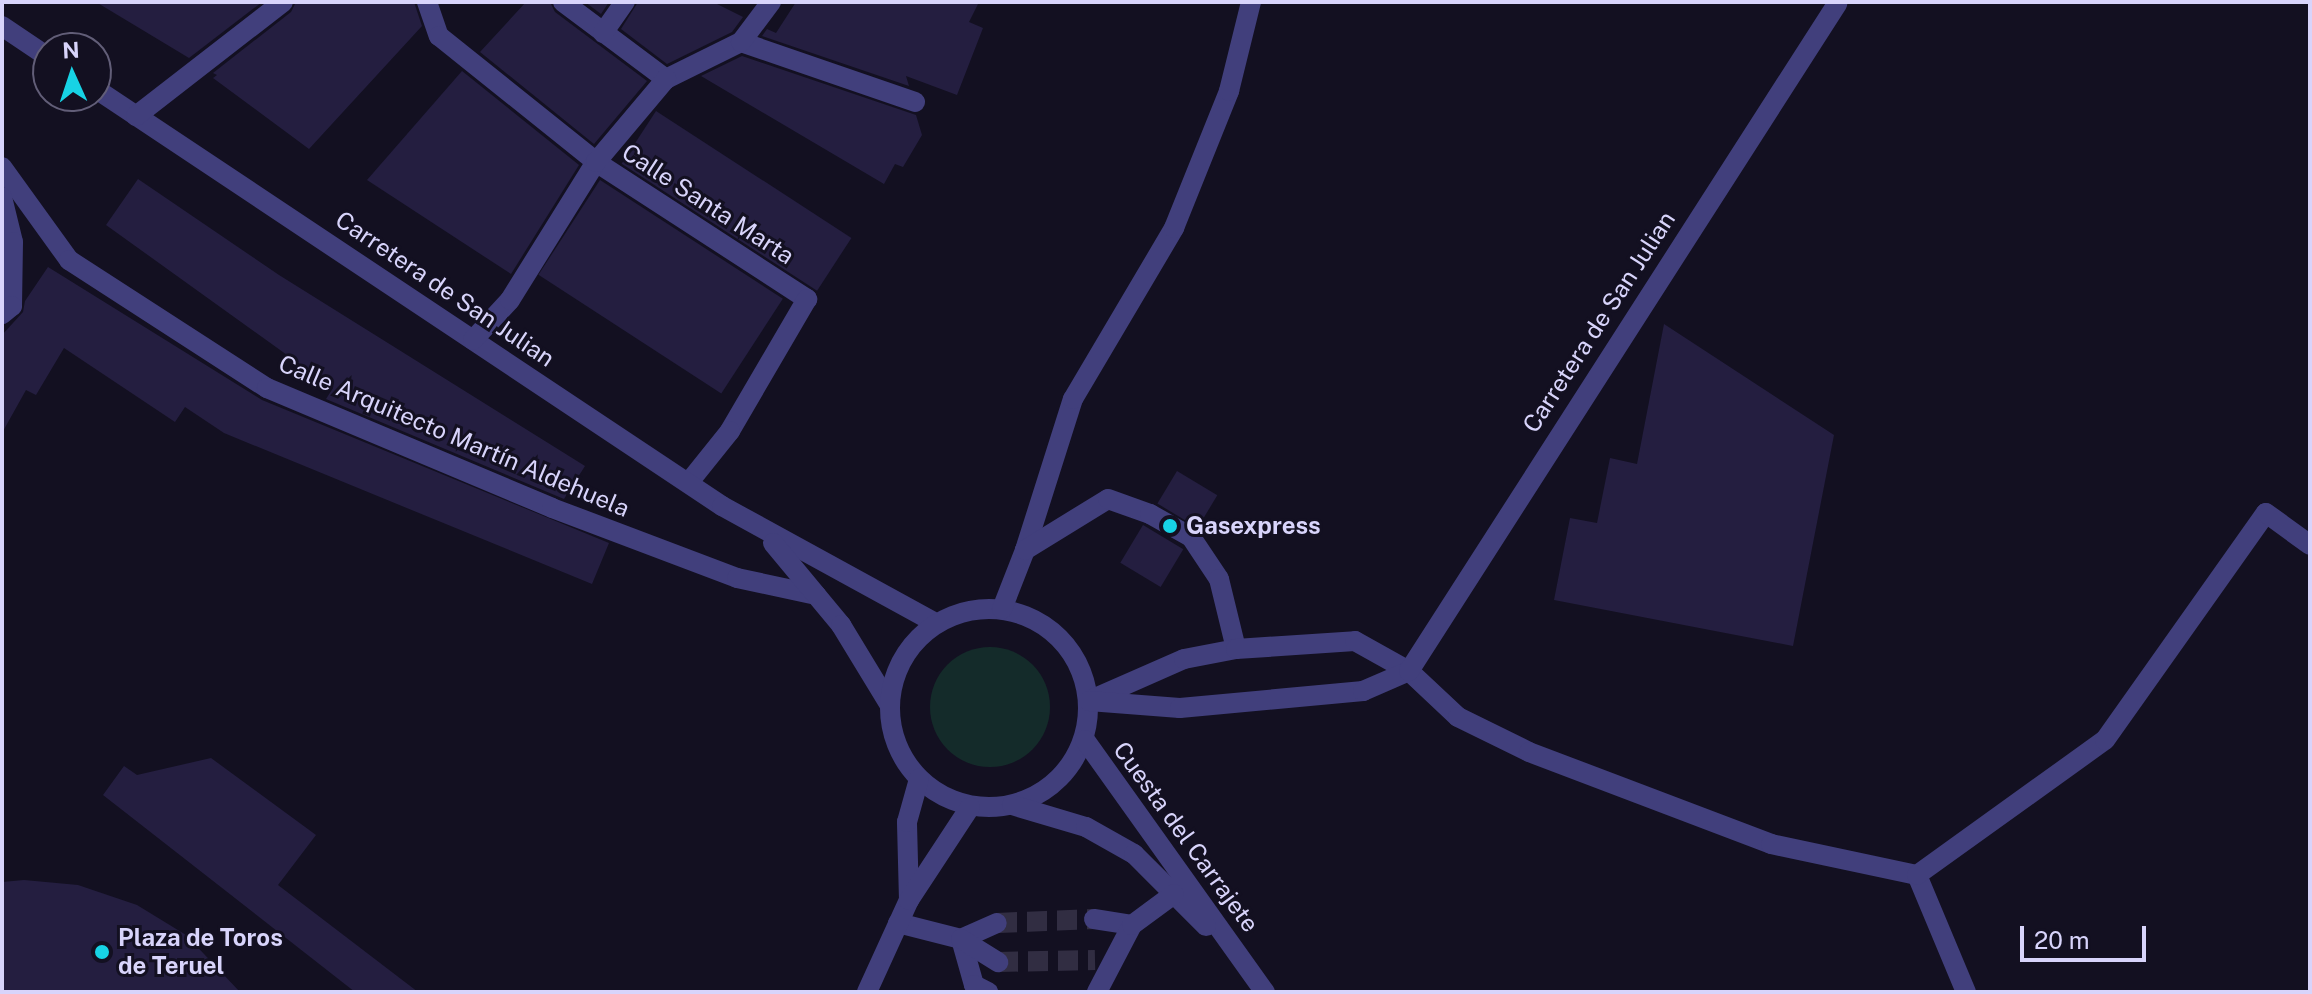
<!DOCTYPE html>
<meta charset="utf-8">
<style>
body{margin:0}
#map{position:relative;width:2312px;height:994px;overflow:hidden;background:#131021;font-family:"Public Sans",sans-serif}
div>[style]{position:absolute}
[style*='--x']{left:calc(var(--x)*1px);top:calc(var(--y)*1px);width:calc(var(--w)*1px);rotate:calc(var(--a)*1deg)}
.green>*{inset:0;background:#142b2a}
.round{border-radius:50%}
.building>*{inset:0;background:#241e40;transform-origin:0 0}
.minor-tunnel>*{height:20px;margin-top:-10px;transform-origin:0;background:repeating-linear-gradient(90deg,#312d42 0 20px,transparent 0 30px)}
.minor>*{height:20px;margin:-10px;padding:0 10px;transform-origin:10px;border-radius:10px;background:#413f7c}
.minor>.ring{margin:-10px;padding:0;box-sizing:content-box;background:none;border:20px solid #413f7c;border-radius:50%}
.dots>*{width:22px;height:22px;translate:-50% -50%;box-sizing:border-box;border:4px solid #131021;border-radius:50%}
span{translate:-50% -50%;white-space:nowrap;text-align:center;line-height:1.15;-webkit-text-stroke:6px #131021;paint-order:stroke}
.street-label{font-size:24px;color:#d8d4fb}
.poi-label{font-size:24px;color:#d8d4fb;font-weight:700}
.left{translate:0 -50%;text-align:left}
.frame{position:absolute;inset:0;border:4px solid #d8d4fb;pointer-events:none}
.north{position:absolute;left:32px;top:32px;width:80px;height:80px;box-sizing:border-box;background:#131021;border:2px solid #625e78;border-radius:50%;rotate:357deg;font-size:22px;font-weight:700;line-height:32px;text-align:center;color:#d8d4fb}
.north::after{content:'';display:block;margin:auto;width:28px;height:36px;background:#17d3e5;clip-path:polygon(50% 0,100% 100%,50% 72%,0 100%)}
.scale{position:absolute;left:2020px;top:926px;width:126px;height:36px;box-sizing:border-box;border:4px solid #d8d4fb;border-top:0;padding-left:10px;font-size:24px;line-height:28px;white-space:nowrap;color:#d8d4fb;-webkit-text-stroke:6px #131021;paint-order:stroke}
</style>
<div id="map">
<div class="green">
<div class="round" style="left:930px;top:647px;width:120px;height:120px"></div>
</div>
<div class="building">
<div style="clip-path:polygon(96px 2px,262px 2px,189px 58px)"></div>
<div style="clip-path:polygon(296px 2px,414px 2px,422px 26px,309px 149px,213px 78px,217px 75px,213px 73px,291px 12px)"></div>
<div style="clip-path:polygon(526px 2px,550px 2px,555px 12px,647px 81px,594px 144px,480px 52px)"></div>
<div style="clip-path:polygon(585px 2px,609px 2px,601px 14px)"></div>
<div style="clip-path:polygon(638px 2px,713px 2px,743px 17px,732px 32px,667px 64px,621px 29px)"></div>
<div style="clip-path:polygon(796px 2px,979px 2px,969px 22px,983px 28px,957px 95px,906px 76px,909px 86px,762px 36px,767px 29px,776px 33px)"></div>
<div style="clip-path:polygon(742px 56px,916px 115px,922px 135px,903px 167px,895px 164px,884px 184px,701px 76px)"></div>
<div style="clip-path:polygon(462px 71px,579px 165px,511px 274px,367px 180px)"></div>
<div style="left:656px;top:111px;width:233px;height:63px;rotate:33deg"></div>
<div style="clip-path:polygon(138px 179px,279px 275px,585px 466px,564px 499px,326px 399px,333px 388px,106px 225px)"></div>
<div style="left:600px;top:180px;width:218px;height:113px;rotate:33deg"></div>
<div style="clip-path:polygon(48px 267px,262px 400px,609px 543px,592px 584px,224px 433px,185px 407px,175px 422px,64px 348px,36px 395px,26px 390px,2px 433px,2px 335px,23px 312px,25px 301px)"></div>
<div style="clip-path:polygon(1664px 324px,1834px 435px,1793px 646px,1554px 600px,1570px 518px,1597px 523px,1610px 458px,1637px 464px)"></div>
<div style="left:1177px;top:471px;width:47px;height:38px;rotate:31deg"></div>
<div style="left:1143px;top:525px;width:47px;height:44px;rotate:31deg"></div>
<div style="clip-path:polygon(211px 758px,316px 835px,278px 885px,418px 992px,355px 992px,103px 795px,124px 766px,137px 775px)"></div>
<div style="clip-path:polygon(24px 880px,78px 885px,137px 905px,186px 935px,240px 992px,2px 992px,2px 882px)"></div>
</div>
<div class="minor-tunnel">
<div style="--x:997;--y:923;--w:97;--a:-2.4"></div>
<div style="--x:998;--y:962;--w:97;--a:-1.2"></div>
</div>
<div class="minor">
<div style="--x:427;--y:2;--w:36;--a:71"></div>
<div style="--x:439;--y:36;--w:201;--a:38.7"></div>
<div style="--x:596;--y:162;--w:252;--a:33"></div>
<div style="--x:807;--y:299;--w:153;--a:120.3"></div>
<div style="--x:730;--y:431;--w:65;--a:128.8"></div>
<div style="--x:563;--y:2;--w:129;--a:36.8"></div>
<div style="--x:666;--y:79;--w:84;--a:-26.3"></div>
<div style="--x:741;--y:42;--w:184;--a:19"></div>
<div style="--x:2;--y:26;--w:55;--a:34"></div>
<div style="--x:603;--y:33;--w:38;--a:-55"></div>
<div style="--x:741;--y:42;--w:50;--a:-53.1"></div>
<div style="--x:96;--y:89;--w:752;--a:33.67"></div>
<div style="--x:722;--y:506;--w:244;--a:28.7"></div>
<div style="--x:136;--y:116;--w:186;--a:-37.8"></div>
<div style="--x:2;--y:167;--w:115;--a:54.2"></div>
<div style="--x:69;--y:260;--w:236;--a:32.9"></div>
<div style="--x:267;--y:388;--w:309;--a:22.8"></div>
<div style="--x:552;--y:508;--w:198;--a:20.7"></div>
<div style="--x:737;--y:578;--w:81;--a:12.1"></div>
<div style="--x:2;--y:197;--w:46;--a:76.3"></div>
<div style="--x:13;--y:242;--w:64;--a:90.9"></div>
<div style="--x:12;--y:306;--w:13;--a:141"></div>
<div style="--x:473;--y:340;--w:54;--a:-47.2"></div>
<div style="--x:510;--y:300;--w:163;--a:-58.1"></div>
<div style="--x:596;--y:162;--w:109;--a:-49.9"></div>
<div style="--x:773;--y:543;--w:107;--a:50.3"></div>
<div style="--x:841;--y:625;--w:92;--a:58.7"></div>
<div style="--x:1025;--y:550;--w:158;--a:-72.4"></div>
<div style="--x:1073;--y:399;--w:199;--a:-59.4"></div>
<div style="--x:1174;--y:228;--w:148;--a:-68.1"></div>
<div style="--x:1229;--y:91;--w:92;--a:-76.1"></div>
<div class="ring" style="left:890px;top:609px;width:178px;height:178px"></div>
<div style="--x:1002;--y:609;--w:63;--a:-68.7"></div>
<div style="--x:1025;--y:550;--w:97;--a:-31.6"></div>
<div style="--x:1108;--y:499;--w:45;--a:19.7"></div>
<div style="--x:1150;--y:514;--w:47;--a:29.3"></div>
<div style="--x:1191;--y:537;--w:50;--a:56.3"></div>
<div style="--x:1219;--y:579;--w:72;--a:76.3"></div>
<div style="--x:1093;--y:699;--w:99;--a:-23.7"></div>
<div style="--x:1184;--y:659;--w:53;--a:-10.9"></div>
<div style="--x:1236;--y:649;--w:119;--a:-3.8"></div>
<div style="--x:1355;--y:641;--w:62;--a:29.1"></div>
<div style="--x:1409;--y:671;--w:67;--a:43.2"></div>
<div style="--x:1458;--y:717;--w:79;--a:26.2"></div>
<div style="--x:1529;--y:752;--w:259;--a:20.8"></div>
<div style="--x:1771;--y:844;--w:149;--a:12"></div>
<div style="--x:1917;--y:875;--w:127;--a:67.3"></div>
<div style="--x:1089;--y:701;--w:91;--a:4.4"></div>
<div style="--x:1180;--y:708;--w:184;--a:-5.3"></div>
<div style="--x:1363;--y:691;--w:50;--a:-23.5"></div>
<div style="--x:1409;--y:671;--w:793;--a:-57.31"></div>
<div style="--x:1085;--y:740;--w:310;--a:54.5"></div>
<div style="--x:1012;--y:805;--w:77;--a:16.6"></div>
<div style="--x:1086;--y:827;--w:55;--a:29.4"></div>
<div style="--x:1134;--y:854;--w:102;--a:45"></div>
<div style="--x:1917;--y:875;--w:231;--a:-35.7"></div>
<div style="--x:2105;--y:740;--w:278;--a:-54.7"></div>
<div style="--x:2266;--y:513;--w:54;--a:36"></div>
<div style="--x:909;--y:900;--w:78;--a:-91.5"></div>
<div style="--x:907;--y:822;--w:45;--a:-74.4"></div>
<div style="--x:1094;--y:919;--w:38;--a:9"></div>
<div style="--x:898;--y:923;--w:65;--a:14.3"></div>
<div style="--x:961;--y:939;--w:39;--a:-24"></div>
<div style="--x:961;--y:939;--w:48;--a:74.2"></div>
<div style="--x:974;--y:985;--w:16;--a:27"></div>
<div style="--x:961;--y:939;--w:44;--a:31.9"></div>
<div style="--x:867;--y:992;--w:101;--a:-65.5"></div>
<div style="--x:909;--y:900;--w:111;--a:-56.7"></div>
<div style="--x:1097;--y:992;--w:76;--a:-62.4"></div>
<div style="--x:1132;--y:925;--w:52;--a:-36.4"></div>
</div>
<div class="dots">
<div style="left:1170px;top:526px;background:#17d3e5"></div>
<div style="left:102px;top:952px;background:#17d3e5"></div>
</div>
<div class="street-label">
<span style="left:708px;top:204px;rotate:33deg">Calle Santa Marta</span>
<span style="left:445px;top:289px;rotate:34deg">Carretera de San Julian</span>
<span style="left:1599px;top:322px;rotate:-57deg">Carretera de San Julian</span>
<span style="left:454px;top:436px;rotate:23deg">Calle Arquitecto Martín Aldehuela</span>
<span style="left:1186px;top:837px;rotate:54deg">Cuesta del Carrajete</span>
</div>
<div class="poi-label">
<span class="left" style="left:1186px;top:526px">Gasexpress</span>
<span class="left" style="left:118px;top:952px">Plaza de Toros<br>de Teruel</span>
</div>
<div class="frame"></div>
<div class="north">N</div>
<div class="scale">20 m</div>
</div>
